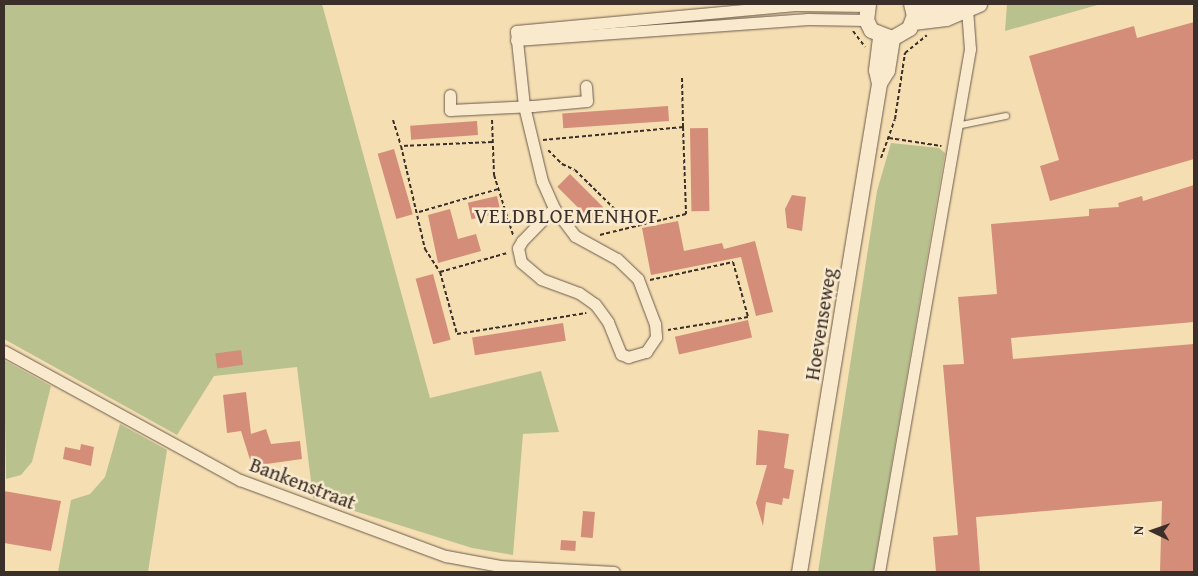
<!DOCTYPE html>
<style>
body{margin:0}
#map{position:relative;width:1198px;height:576px;overflow:hidden;background:#f6deb3;font-family:"Gentium Book Plus",serif}
div>[style]{position:absolute}
[style*='--x']{left:calc(var(--x)*1px);top:calc(var(--y)*1px);width:calc(var(--w)*1px);rotate:calc(var(--a)*1deg)}
.green>*{inset:0;background:#b9c28f}
.building>*{inset:0;background:#d38d78;transform-origin:0 0}
.path>*{height:2px;margin-top:-1px;transform-origin:0;background:repeating-linear-gradient(90deg,#3b2f29 0 4px,transparent 0 6.5px)}
.roads{filter:drop-shadow(0 0 1px #6a5b4c) drop-shadow(0 0 1px #6a5b4c)}
.lane>*{height:5.5px;margin:-2.75px;padding:0 2.75px;transform-origin:2.75px;border-radius:2.75px;background:#f9eace}
.street>*{height:11px;margin:-5.5px;padding:0 5.5px;transform-origin:5.5px;border-radius:5.5px;background:#f9eace}
.secondary>*{height:15px;margin:-7.5px;padding:0 7.5px;transform-origin:7.5px;border-radius:7.5px;background:#f9eace}
span{translate:-50% -50%;white-space:nowrap;text-align:center;line-height:1.15;-webkit-text-stroke:5px #f9eace;paint-order:stroke}
.street-label{font-size:20px;color:#3b2f29}
.neighbourhood-label{font-size:21px;color:#3b2f29;letter-spacing:1px}
.frame{position:absolute;inset:0;border:5px solid #3b2f29;pointer-events:none}
.north{position:absolute;left:1128px;top:506px;width:50px;height:50px;-webkit-text-stroke:4px #f9eace;paint-order:stroke;rotate:273deg;font-size:14px;font-weight:700;line-height:20px;text-align:center;color:#3b2f29}
.north::after{content:'';display:block;margin:auto;width:18px;height:22px;background:#3b2f29;clip-path:polygon(50% 0,100% 100%,50% 72%,0 100%)}
</style>
<div id="map">
<div class="green">
<div style="clip-path:polygon(4px 4px,322px 4px,430px 398px,541px 371px,559px 432px,523px 434px,513px 555px,472px 548px,313px 498px,297px 367px,214px 376px,177px 435px,4px 339px)"></div>
<div style="clip-path:polygon(1007px 4px,1101px 4px,1005px 31px)"></div>
<div style="clip-path:polygon(891px 143px,939px 148px,945px 153px,873px 572px,818px 572px,877px 191px)"></div>
<div style="clip-path:polygon(4px 360px,51px 386px,32px 462px,21px 475px,6px 479px)"></div>
<div style="clip-path:polygon(120px 424px,167px 450px,148px 572px,58px 572px,71px 500px,90px 494px,105px 477px)"></div>
</div>
<div class="building">
<div style="clip-path:polygon(1194px 22px,1194px 159px,1050px 201px,1040px 166px,1059px 160px,1029px 56px,1134px 26px,1137px 38px)"></div>
<div style="left:668px;top:106px;width:15px;height:106px;rotate:86deg"></div>
<div style="left:477px;top:121px;width:14px;height:67px;rotate:86deg"></div>
<div style="left:708px;top:128px;width:83px;height:18px;rotate:89deg"></div>
<div style="left:394px;top:149px;width:68px;height:17px;rotate:74deg"></div>
<div style="left:570px;top:174px;width:52px;height:18px;rotate:45deg"></div>
<div style="clip-path:polygon(1194px 185px,1194px 322px,1011px 338px,1013px 359px,1194px 344px,1194px 572px,1160px 572px,1162px 501px,976px 517px,980px 572px,936px 572px,933px 537px,958px 535px,943px 365px,964px 364px,958px 297px,997px 294px,991px 224px,1089px 216px,1089px 209px,1119px 207px,1118px 203px,1142px 196px,1143px 201px)"></div>
<div style="clip-path:polygon(792px 195px,806px 197px,802px 231px,787px 228px,785px 209px)"></div>
<div style="left:497px;top:196px;width:17px;height:30px;rotate:77deg"></div>
<div style="clip-path:polygon(450px 209px,458px 239px,476px 234px,481px 251px,438px 263px,428px 215px)"></div>
<div style="clip-path:polygon(678px 221px,684px 251px,722px 243px,724px 249px,755px 241px,773px 312px,756px 316px,741px 257px,651px 275px,642px 228px)"></div>
<div style="left:433px;top:274px;width:68px;height:18px;rotate:75deg"></div>
<div style="left:748px;top:320px;width:18px;height:75px;rotate:77deg"></div>
<div style="left:563px;top:323px;width:18px;height:92px;rotate:81deg"></div>
<div style="left:241px;top:350px;width:15px;height:26px;rotate:82deg"></div>
<div style="clip-path:polygon(246px 392px,251px 434px,266px 429px,271px 444px,300px 441px,302px 459px,252px 466px,241px 431px,227px 433px,223px 395px)"></div>
<div style="clip-path:polygon(758px 430px,789px 434px,784px 468px,794px 470px,789px 499px,783px 498px,782px 505px,766px 502px,763px 526px,756px 503px,767px 465px,756px 465px)"></div>
<div style="clip-path:polygon(81px 444px,94px 447px,91px 466px,63px 459px,65px 447px,80px 450px)"></div>
<div style="clip-path:polygon(4px 491px,61px 501px,51px 551px,4px 543px)"></div>
<div style="left:583px;top:511px;width:12px;height:26px;rotate:5deg"></div>
<div style="left:561px;top:540px;width:15px;height:10px;rotate:4deg"></div>
</div>
<div class="path">
<div style="--x:853;--y:31;--w:20;--a:53"></div>
<div style="--x:682;--y:78;--w:49;--a:88.8"></div>
<div style="--x:393;--y:120;--w:27;--a:73"></div>
<div style="--x:492;--y:120;--w:55;--a:87.9"></div>
<div style="--x:494;--y:175;--w:63;--a:72.4"></div>
<div style="--x:889;--y:138;--w:53;--a:8.7"></div>
<div style="--x:543;--y:140;--w:141;--a:-5.3"></div>
<div style="--x:683;--y:127;--w:87;--a:88"></div>
<div style="--x:686;--y:214;--w:89;--a:166.3"></div>
<div style="--x:492;--y:142;--w:91;--a:177.5"></div>
<div style="--x:401;--y:146;--w:106;--a:76.9"></div>
<div style="--x:425;--y:249;--w:27;--a:57"></div>
<div style="--x:440;--y:272;--w:64;--a:74.7"></div>
<div style="--x:457;--y:334;--w:131;--a:-9.2"></div>
<div style="--x:548;--y:150;--w:20;--a:45"></div>
<div style="--x:562;--y:164;--w:14;--a:25"></div>
<div style="--x:575;--y:170;--w:78;--a:44.5"></div>
<div style="--x:881;--y:158;--w:41;--a:-70.3"></div>
<div style="--x:895;--y:119;--w:67;--a:-81.4"></div>
<div style="--x:905;--y:53;--w:28;--a:-39"></div>
<div style="--x:419;--y:212;--w:82;--a:-16.2"></div>
<div style="--x:440;--y:272;--w:70;--a:-15.8"></div>
<div style="--x:650;--y:280;--w:85;--a:-12.2"></div>
<div style="--x:733;--y:262;--w:57;--a:74.7"></div>
<div style="--x:748;--y:317;--w:81;--a:170.8"></div>
</div>
<div class="roads">
<div class="lane">
<div style="--x:957;--y:126;--w:50;--a:-11.5"></div>
</div>
<div class="street">
<div style="--x:516;--y:40;--w:293;--a:-4.1"></div>
<div style="--x:808;--y:19;--w:58;--a:1"></div>
<div style="--x:450;--y:95;--w:15;--a:90"></div>
<div style="--x:450;--y:110;--w:83;--a:-2.8"></div>
<div style="--x:533;--y:106;--w:54;--a:-5.3"></div>
<div style="--x:587;--y:101;--w:15;--a:-94"></div>
<div style="--x:554;--y:208;--w:46;--a:134.1"></div>
<div style="--x:522;--y:241;--w:8;--a:120"></div>
<div style="--x:518;--y:248;--w:14;--a:78"></div>
<div style="--x:521;--y:262;--w:26;--a:40"></div>
<div style="--x:541;--y:279;--w:40;--a:20.2"></div>
<div style="--x:579;--y:293;--w:19;--a:35"></div>
<div style="--x:595;--y:304;--w:22;--a:54"></div>
<div style="--x:608;--y:322;--w:35;--a:68"></div>
<div style="--x:621;--y:354;--w:8;--a:23"></div>
<div style="--x:628;--y:357;--w:19;--a:-16"></div>
<div style="--x:646;--y:352;--w:18;--a:-56"></div>
<div style="--x:656;--y:337;--w:13;--a:-94"></div>
<div style="--x:655;--y:324;--w:48;--a:-110.7"></div>
<div style="--x:638;--y:279;--w:29;--a:-136"></div>
<div style="--x:617;--y:259;--w:48;--a:-151.3"></div>
<div style="--x:575;--y:236;--w:35;--a:-127"></div>
<div style="--x:554;--y:208;--w:30;--a:-114"></div>
<div style="--x:542;--y:181;--w:77;--a:-103.5"></div>
<div style="--x:524;--y:106;--w:75;--a:-96.1"></div>
<div style="--x:516;--y:31;--w:283;--a:-5.3"></div>
<div style="--x:798;--y:5;--w:69;--a:0.8"></div>
<div style="--x:4;--y:351;--w:269;--a:28.7"></div>
<div style="--x:240;--y:480;--w:220;--a:20.3"></div>
<div style="--x:446;--y:556;--w:55;--a:10.5"></div>
<div style="--x:500;--y:566;--w:114;--a:3"></div>
<div style="--x:879;--y:572;--w:531;--a:-80.13"></div>
<div style="--x:970;--y:49;--w:40;--a:-94.3"></div>
</div>
<div class="secondary">
<div style="--x:868;--y:4;--w:16;--a:97"></div>
<div style="--x:866;--y:20;--w:11;--a:63"></div>
<div style="--x:871;--y:30;--w:22;--a:21"></div>
<div style="--x:892;--y:38;--w:20;--a:-30"></div>
<div style="--x:909;--y:28;--w:14;--a:-69"></div>
<div style="--x:914;--y:15;--w:11;--a:-105"></div>
<div style="--x:913;--y:7;--w:53;--a:2.2"></div>
<div style="--x:913;--y:22;--w:33;--a:-7"></div>
<div style="--x:946;--y:18;--w:36;--a:-23"></div>
<div style="--x:879;--y:83;--w:13;--a:-103"></div>
<div style="--x:876;--y:70;--w:34;--a:-83"></div>
<div style="--x:799;--y:572;--w:496;--a:-80.7"></div>
<div style="--x:879;--y:83;--w:15;--a:-58"></div>
<div style="--x:887;--y:70;--w:32;--a:-81"></div>
</div>
</div>
<div class="street-label">
<span style="left:820px;top:324px;rotate:-81deg">Hoevenseweg</span>
<span style="left:303px;top:483px;rotate:21deg">Bankenstraat</span>
</div>
<div class="neighbourhood-label">
<span style="left:567px;top:216px">VELDBLOEMENHOF</span>
</div>
<div class="frame"></div>
<div class="north">N</div>
</div>
